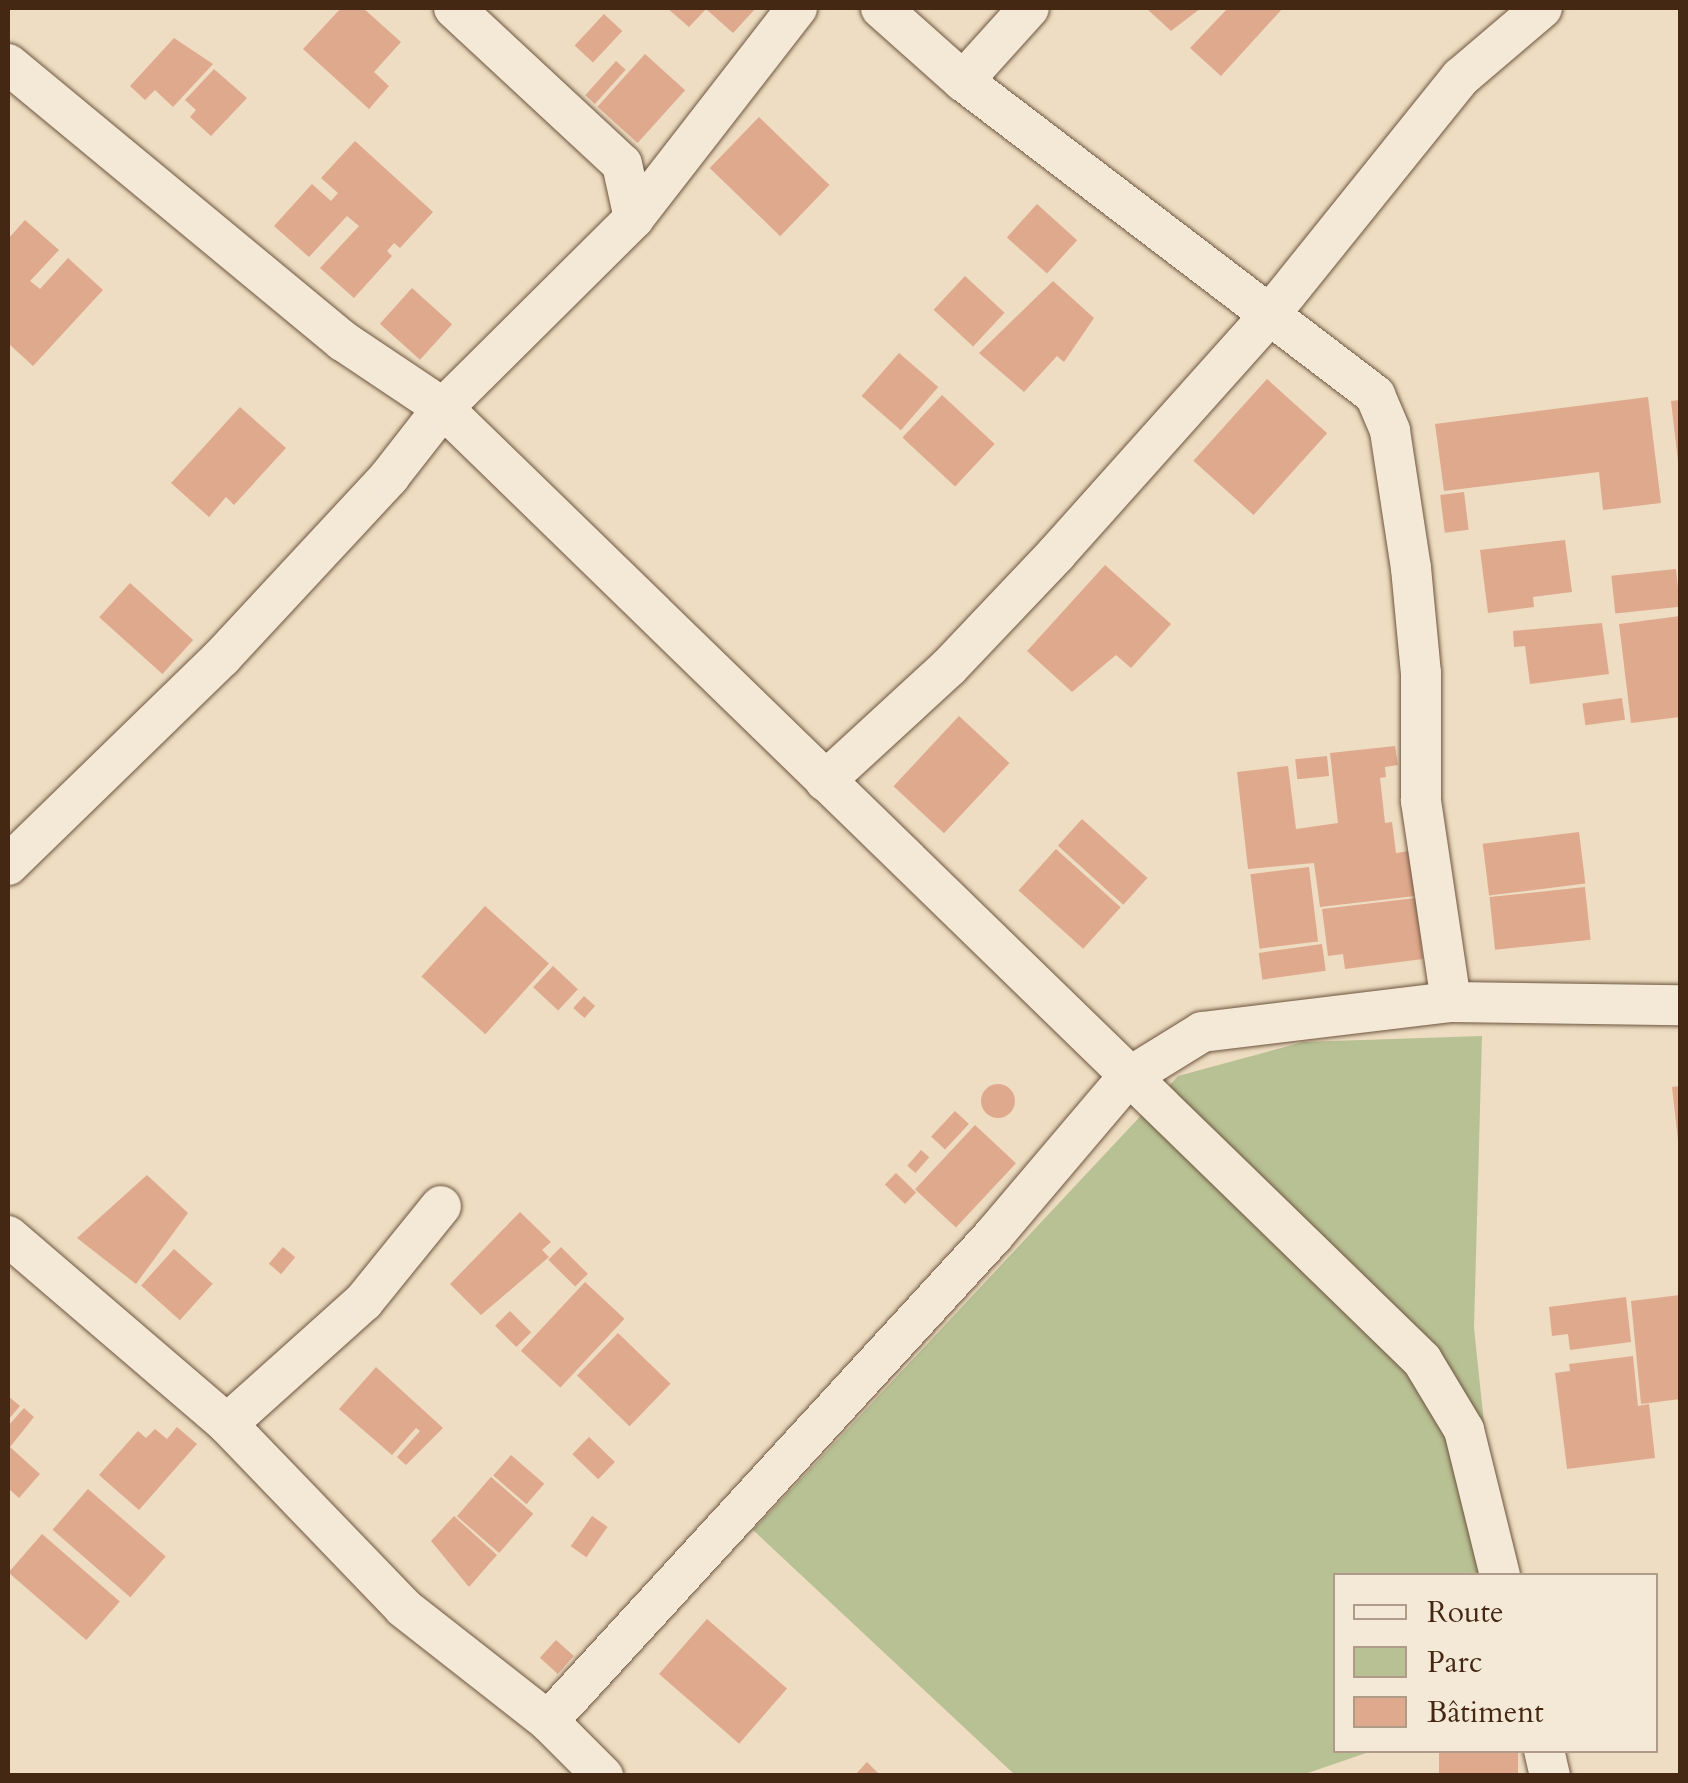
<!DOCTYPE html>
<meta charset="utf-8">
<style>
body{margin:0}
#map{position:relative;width:1688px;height:1783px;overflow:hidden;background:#eeddc2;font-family:Cardo,serif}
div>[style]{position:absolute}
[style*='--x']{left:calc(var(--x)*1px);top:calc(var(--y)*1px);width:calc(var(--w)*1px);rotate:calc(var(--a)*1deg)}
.green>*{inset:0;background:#b8c194}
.building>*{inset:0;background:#dfa98d;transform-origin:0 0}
.round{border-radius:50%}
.roads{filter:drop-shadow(0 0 2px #6e553f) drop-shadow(0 0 2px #6e553f)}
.minor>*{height:40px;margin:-20px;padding:0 20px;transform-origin:20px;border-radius:20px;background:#f4e9d7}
span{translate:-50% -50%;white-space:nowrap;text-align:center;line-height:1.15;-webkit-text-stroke:8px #f4e9d7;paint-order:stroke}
.frame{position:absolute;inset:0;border:10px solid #442813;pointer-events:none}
.legend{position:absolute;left:1333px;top:1573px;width:325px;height:180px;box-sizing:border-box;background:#f4e9d7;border:2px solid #ae9c89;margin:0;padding:12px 18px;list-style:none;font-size:30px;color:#442813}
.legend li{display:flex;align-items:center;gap:20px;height:50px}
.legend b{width:50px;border:2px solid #ae9c89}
</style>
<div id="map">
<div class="green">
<div style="clip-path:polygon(1482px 1036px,1474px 1328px,1500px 1575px,1336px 1576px,1336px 1750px,1372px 1751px,1302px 1775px,1015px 1775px,753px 1530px,1178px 1076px,1303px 1042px)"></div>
</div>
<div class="building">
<div style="clip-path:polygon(341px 8px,363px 8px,401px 42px,374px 72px,389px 86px,369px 109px,303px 49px)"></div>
<div style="clip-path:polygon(667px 8px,756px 8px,733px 33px,706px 9px,689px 27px)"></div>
<div style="clip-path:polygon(1146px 8px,1201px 8px,1171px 31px)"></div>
<div style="clip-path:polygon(1228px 8px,1283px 8px,1221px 76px,1190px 48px)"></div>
<div style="left:604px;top:14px;width:25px;height:43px;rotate:43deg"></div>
<div style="clip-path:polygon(174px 38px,213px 64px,173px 107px,155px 90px,145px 100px,130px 86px)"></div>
<div style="left:645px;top:54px;width:54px;height:71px;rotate:42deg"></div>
<div style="left:616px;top:61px;width:13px;height:46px;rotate:42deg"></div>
<div style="clip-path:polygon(214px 69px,247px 98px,211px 136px,190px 117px,196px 110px,185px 100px)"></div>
<div style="left:759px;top:117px;width:98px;height:71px;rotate:44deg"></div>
<div style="clip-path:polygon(355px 141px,433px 212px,400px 248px,394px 243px,387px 251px,392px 256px,354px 298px,320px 268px,359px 226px,347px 216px,309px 257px,274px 226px,312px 184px,331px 201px,338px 193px,321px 178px)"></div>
<div style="left:1037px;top:204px;width:54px;height:45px;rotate:42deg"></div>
<div style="clip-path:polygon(25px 220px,59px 250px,30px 281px,40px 289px,68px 258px,103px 290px,33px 366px,8px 343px,8px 239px)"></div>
<div style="left:965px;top:276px;width:54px;height:46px;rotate:43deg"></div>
<div style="clip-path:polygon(1053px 281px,1094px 318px,1064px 362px,1057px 356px,1024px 392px,979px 353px)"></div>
<div style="left:412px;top:288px;width:54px;height:48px;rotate:42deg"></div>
<div style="left:899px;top:353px;width:52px;height:57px;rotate:41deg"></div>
<div style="left:1267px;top:379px;width:81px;height:110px;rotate:42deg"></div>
<div style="left:942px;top:395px;width:72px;height:58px;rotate:43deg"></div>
<div style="clip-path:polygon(1648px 397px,1661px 503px,1603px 510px,1599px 472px,1444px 491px,1435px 424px)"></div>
<div style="clip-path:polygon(1680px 400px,1680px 461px,1678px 461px,1671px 401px)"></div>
<div style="clip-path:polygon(240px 407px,286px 448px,234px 505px,226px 497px,209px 517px,171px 483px)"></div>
<div style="left:1464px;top:492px;width:38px;height:24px;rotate:83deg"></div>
<div style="clip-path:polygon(1565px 540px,1572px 592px,1533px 597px,1534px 607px,1488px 613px,1480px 550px)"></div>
<div style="clip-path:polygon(1105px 565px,1171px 624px,1131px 668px,1116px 655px,1072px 692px,1027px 651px)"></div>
<div style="left:1676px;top:569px;width:38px;height:65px;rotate:84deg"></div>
<div style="left:130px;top:583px;width:85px;height:46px;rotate:42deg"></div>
<div style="clip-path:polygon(1680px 616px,1680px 717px,1631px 723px,1619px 624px)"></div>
<div style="clip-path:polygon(1602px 623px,1609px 674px,1530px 684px,1525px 646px,1514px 647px,1513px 631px)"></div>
<div style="left:1622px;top:698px;width:22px;height:40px;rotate:82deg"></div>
<div style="left:959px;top:716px;width:69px;height:96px;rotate:43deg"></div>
<div style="clip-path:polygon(1395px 746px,1398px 765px,1385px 767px,1386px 777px,1380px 778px,1385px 823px,1392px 822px,1396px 853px,1409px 851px,1415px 896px,1320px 907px,1314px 863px,1248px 869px,1237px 772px,1288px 766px,1296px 829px,1338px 823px,1330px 753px)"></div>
<div style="left:1327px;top:756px;width:20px;height:32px;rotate:84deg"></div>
<div style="left:1082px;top:819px;width:88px;height:36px;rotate:42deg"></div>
<div style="left:1579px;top:832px;width:52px;height:97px;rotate:83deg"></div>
<div style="left:1056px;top:849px;width:87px;height:56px;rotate:42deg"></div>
<div style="left:1309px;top:867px;width:75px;height:59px;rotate:83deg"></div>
<div style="left:1585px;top:887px;width:53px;height:96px;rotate:84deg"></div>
<div style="clip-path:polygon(1416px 898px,1423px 959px,1345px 969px,1343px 954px,1328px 956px,1322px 909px)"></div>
<div style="left:485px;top:906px;width:86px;height:95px;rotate:42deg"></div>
<div style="left:1322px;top:944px;width:27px;height:64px;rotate:82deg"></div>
<div style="left:553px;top:966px;width:34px;height:29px;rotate:43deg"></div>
<div style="left:584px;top:996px;width:15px;height:16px;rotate:42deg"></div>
<div class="round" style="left:981px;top:1084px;width:34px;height:34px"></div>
<div style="clip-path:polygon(1680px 1086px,1680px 1139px,1678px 1140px,1672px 1087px)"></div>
<div style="left:955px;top:1111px;width:19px;height:35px;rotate:43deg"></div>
<div style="left:975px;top:1125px;width:56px;height:88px;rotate:43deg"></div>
<div style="left:921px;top:1150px;width:11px;height:21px;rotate:41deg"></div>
<div style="left:896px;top:1173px;width:28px;height:16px;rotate:44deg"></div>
<div style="clip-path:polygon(147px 1175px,188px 1213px,136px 1284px,77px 1238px)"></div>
<div style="clip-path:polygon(520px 1212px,551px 1242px,542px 1250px,549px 1257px,481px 1315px,450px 1284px)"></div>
<div style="left:283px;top:1247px;width:16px;height:22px;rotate:40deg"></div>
<div style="left:561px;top:1247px;width:38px;height:18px;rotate:45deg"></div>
<div style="left:174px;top:1249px;width:52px;height:49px;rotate:42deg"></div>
<div style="left:585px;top:1282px;width:54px;height:94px;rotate:43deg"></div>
<div style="clip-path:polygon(1680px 1295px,1680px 1399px,1641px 1404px,1631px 1301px)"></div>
<div style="clip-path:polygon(1626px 1297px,1631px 1342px,1570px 1350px,1568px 1334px,1552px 1336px,1549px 1307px)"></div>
<div style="left:510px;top:1311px;width:30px;height:21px;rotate:45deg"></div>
<div style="left:618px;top:1333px;width:73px;height:59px;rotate:44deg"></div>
<div style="clip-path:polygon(1633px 1356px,1638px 1406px,1649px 1404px,1655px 1458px,1567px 1469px,1555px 1373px,1570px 1371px,1569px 1364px)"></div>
<div style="clip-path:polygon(376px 1367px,443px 1428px,406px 1465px,397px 1457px,420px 1431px,416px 1428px,392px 1455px,339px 1409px)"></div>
<div style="clip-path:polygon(8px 1396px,20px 1406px,8px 1420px)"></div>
<div style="clip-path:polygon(24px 1408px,34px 1417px,10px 1447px,40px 1474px,19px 1498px,8px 1488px,8px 1426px)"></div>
<div style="clip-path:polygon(177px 1427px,197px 1444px,139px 1510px,99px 1475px,138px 1431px,146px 1438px,155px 1429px,167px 1439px)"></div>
<div style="left:589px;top:1437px;width:36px;height:24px;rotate:44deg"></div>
<div style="left:511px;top:1455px;width:44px;height:27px;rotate:41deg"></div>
<div style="left:491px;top:1477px;width:56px;height:52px;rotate:41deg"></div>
<div style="left:88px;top:1489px;width:103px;height:54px;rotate:41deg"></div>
<div style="clip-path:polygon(454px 1516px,497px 1555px,469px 1587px,431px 1541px)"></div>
<div style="left:592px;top:1516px;width:19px;height:37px;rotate:35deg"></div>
<div style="left:42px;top:1534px;width:103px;height:51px;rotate:41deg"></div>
<div style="left:707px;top:1619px;width:106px;height:73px;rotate:41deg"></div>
<div style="left:556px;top:1640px;width:24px;height:24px;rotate:42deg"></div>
<div style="left:1439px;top:1750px;width:79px;height:26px"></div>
<div style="clip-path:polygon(867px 1762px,881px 1776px,854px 1776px)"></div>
</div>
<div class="roads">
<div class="minor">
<div style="--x:454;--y:8;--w:229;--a:42.9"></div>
<div style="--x:622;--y:164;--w:55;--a:77.5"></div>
<div style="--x:881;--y:8;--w:110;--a:41.7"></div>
<div style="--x:963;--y:81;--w:518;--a:37.31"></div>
<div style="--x:1375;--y:395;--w:39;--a:67"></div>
<div style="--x:1390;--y:431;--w:139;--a:81.3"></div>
<div style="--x:1411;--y:568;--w:105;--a:84.6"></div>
<div style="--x:1421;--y:673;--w:128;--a:90"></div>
<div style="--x:1421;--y:801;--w:203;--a:81.5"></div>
<div style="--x:8;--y:64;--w:435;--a:39.6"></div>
<div style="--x:343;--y:341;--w:120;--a:33.8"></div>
<div style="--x:443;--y:408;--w:1366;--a:44.2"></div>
<div style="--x:1422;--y:1360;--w:82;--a:59"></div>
<div style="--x:1464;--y:1430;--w:150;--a:76.1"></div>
<div style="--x:963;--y:81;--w:98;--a:-47.9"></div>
<div style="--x:825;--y:781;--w:168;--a:-42.6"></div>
<div style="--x:949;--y:667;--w:157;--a:-46.5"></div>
<div style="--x:1057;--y:553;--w:315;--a:-48.2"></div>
<div style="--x:1267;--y:318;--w:309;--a:-51.2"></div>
<div style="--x:1461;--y:77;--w:106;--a:-40.4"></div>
<div style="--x:8;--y:865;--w:298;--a:-44.2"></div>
<div style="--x:222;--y:657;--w:246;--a:-47.1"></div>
<div style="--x:389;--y:477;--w:88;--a:-52"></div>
<div style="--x:443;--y:408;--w:269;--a:-44.8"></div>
<div style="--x:634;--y:218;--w:266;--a:-52.2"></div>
<div style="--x:8;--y:1236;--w:289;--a:40.6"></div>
<div style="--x:227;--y:1424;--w:255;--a:46.1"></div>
<div style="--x:404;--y:1608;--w:183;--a:38.1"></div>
<div style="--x:548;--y:1721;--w:658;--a:-47.46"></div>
<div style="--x:993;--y:1236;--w:206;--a:-49.7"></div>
<div style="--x:1126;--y:1079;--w:89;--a:-31.7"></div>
<div style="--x:1202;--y:1032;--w:251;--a:-6.9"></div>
<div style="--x:1451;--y:1002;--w:229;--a:0.8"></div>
<div style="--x:227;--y:1424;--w:184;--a:-41.9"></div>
<div style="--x:364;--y:1301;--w:122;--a:-51"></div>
<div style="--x:548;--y:1721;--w:78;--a:45"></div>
<div style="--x:1544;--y:1750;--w:27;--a:77"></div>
</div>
</div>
<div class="frame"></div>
<ul class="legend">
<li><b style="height:12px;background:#f4e9d7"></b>Route</li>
<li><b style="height:28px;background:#b8c194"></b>Parc</li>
<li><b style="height:28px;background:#dfa98d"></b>Bâtiment</li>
</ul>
</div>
